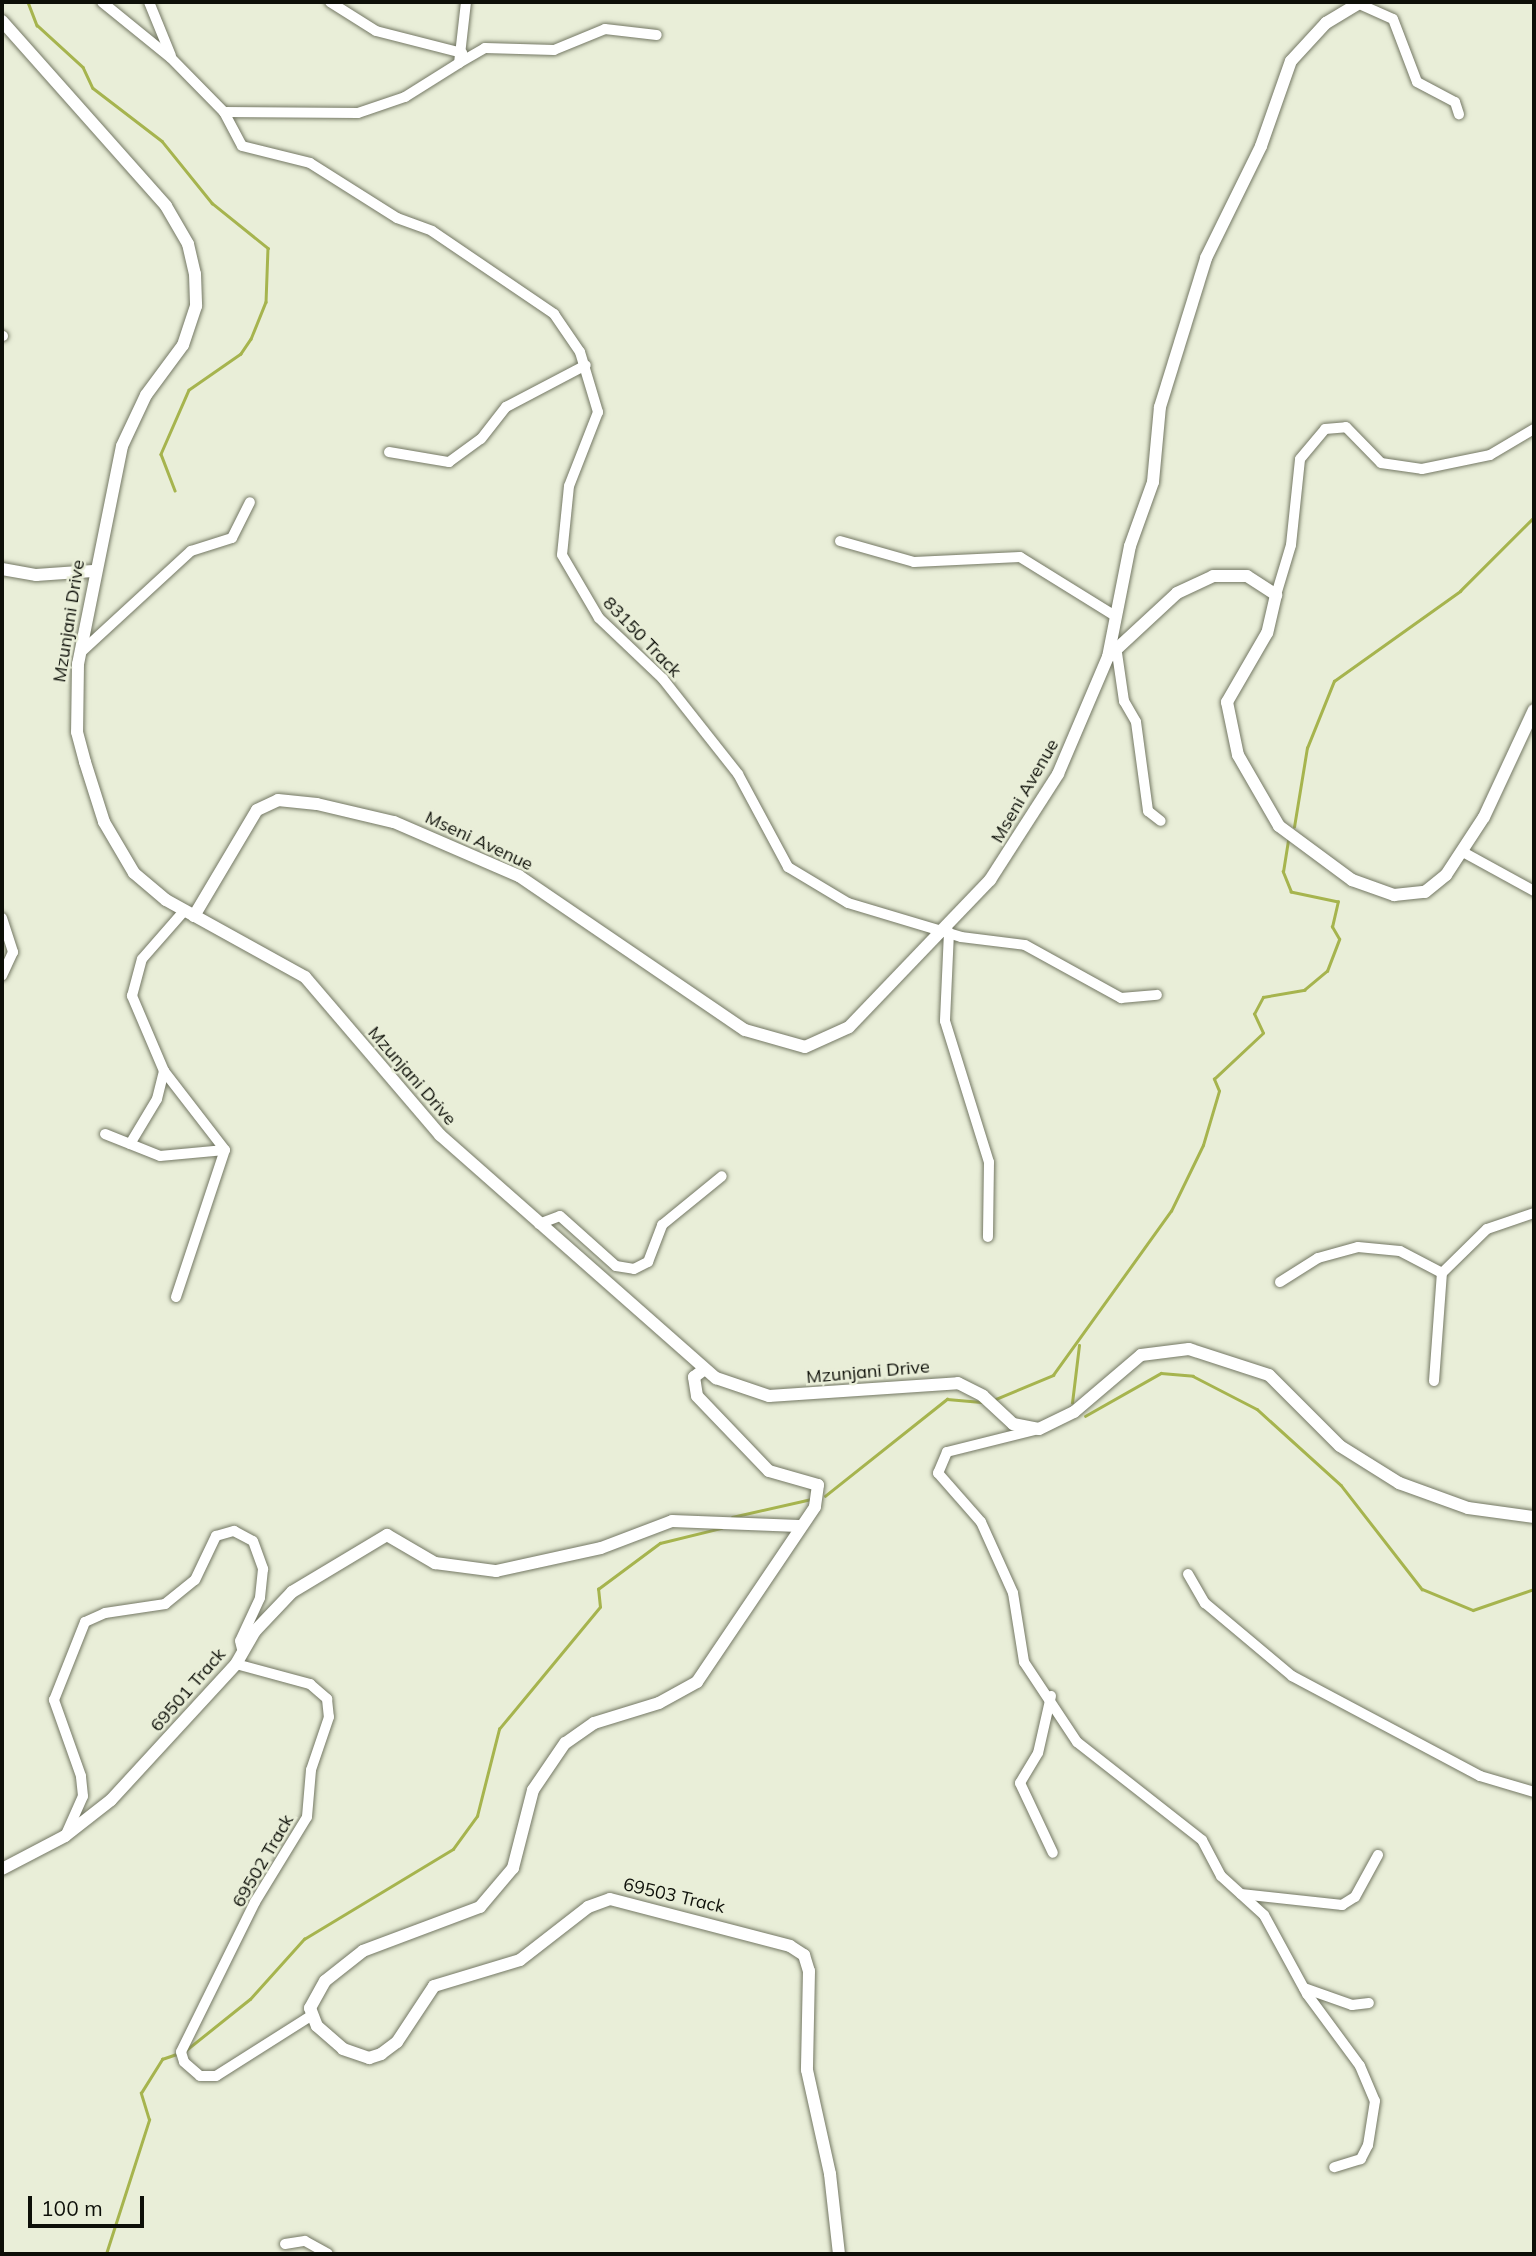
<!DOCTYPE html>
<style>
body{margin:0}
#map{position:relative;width:1536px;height:2256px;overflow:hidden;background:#e9eed8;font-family:Mulish,sans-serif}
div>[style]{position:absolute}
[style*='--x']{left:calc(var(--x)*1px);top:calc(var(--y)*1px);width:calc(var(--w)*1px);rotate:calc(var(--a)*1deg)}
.stream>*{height:2.5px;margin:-1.25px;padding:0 1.25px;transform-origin:1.25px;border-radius:1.25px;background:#a6b44e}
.roads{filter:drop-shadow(0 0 2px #747864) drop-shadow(0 0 2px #747864)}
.street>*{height:10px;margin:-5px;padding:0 5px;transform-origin:5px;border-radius:5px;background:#fff}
.secondary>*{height:12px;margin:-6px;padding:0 6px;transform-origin:6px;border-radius:6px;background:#fff}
span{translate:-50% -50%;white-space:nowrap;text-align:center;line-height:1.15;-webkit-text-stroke:5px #e9eed8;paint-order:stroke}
.street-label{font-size:18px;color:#0d0f08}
.frame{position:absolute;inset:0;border:4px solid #0d0f08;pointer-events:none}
.scale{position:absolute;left:28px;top:2196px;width:116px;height:32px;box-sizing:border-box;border:4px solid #0d0f08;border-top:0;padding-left:9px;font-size:21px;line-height:24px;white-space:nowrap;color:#0d0f08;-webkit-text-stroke:5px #e9eed8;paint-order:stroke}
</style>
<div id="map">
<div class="stream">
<div style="--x:28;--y:2;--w:25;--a:69"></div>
<div style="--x:37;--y:25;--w:62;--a:42.4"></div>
<div style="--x:83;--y:67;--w:23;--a:65"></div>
<div style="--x:93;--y:88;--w:87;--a:37.5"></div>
<div style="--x:162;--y:141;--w:80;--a:51.1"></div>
<div style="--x:212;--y:203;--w:72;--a:38.8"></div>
<div style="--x:268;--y:248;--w:54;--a:92.1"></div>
<div style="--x:266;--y:302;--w:40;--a:112"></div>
<div style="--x:251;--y:339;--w:18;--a:124"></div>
<div style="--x:241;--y:354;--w:63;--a:145.3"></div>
<div style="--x:189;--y:390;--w:70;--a:113.6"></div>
<div style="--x:161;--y:454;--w:39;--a:69"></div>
<div style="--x:1294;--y:827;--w:80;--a:-80.7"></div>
<div style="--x:1307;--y:748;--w:72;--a:-68.1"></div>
<div style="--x:1334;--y:681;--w:155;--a:-35.5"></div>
<div style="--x:1460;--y:591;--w:105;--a:-45"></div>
<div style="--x:996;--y:1399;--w:62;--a:-22.8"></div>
<div style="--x:1053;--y:1375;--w:202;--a:-54.3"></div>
<div style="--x:1171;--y:1211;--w:73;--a:-64.1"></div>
<div style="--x:1203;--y:1145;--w:56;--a:-73.5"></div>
<div style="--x:1219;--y:1091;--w:13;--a:-113"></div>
<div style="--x:1214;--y:1079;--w:67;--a:-43.2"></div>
<div style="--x:1263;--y:1033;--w:21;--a:-115"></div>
<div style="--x:1254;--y:1014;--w:19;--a:-62"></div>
<div style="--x:1263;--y:997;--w:42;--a:-9.7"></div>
<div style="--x:1304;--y:990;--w:30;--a:-40"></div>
<div style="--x:1327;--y:971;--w:34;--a:-69"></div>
<div style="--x:1339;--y:939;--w:14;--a:-120"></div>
<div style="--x:1332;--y:927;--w:26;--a:-77"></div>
<div style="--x:1338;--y:902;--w:48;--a:-168"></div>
<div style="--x:1291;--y:892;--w:22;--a:-112"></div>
<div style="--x:1283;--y:872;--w:33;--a:-81"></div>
<div style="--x:1072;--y:1403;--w:58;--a:-83.1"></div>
<div style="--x:1085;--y:1416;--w:87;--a:-29.5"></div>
<div style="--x:1161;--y:1373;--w:32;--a:5"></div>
<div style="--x:1193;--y:1376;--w:72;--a:27.3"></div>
<div style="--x:1257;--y:1409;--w:113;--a:42.1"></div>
<div style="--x:1341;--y:1485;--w:132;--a:52.1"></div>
<div style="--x:1422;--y:1589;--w:55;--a:22.4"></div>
<div style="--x:1473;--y:1610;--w:65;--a:-19"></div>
<div style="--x:825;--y:1496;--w:156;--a:-38.5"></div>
<div style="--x:947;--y:1399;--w:37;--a:5"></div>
<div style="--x:732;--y:1517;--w:81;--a:-12.8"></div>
<div style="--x:185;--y:2051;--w:83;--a:-38.7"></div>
<div style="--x:250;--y:1999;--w:81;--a:-48"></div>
<div style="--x:304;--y:1939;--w:174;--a:-31.1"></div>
<div style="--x:453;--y:1849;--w:41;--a:-54"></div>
<div style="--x:477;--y:1816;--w:90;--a:-75.8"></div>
<div style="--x:499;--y:1729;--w:158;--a:-50.4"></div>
<div style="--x:600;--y:1607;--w:18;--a:-96"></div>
<div style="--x:598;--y:1589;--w:77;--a:-36.6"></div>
<div style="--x:660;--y:1543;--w:63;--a:-13.8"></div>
<div style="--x:106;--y:2254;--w:141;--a:-72.2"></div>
<div style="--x:149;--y:2120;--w:28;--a:-107"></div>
<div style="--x:141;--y:2093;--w:40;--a:-58"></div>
<div style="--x:162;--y:2059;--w:18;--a:-19"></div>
</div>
<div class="roads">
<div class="street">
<div style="--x:102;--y:2;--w:89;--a:39.1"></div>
<div style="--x:171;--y:58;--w:76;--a:45.5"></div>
<div style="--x:224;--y:112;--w:38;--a:62"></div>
<div style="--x:242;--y:146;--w:70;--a:14"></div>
<div style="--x:310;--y:163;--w:103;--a:32.3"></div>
<div style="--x:397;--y:218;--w:37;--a:20"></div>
<div style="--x:432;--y:231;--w:148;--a:34.2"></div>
<div style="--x:554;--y:314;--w:46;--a:55.6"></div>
<div style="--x:580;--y:352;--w:63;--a:73.3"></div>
<div style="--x:598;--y:412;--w:79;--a:111.4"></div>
<div style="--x:569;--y:486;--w:69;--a:95.8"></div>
<div style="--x:562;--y:555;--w:73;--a:59.6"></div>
<div style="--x:599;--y:618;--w:88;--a:43.6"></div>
<div style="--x:663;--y:679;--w:121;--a:51.7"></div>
<div style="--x:738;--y:774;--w:106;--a:61.7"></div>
<div style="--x:788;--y:867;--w:70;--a:31"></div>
<div style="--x:848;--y:903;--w:118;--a:16.7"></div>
<div style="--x:961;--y:937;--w:64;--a:7.1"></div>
<div style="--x:1025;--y:945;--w:110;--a:28.9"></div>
<div style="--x:1121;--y:998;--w:36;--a:-5"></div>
<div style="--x:149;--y:2;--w:58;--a:67.8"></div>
<div style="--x:330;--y:2;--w:54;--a:32.2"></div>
<div style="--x:376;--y:31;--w:89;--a:14.3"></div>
<div style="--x:466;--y:2;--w:61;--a:96.5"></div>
<div style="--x:459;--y:63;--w:30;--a:-30"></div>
<div style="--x:485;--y:48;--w:69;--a:1.7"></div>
<div style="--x:554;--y:50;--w:55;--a:-22.4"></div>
<div style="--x:605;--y:29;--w:52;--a:6.6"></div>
<div style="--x:1357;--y:3;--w:39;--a:24"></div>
<div style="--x:1393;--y:19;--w:67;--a:69.1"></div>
<div style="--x:1417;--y:82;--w:43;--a:27.8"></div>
<div style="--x:1455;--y:102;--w:13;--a:72"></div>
<div style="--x:224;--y:112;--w:134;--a:0.4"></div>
<div style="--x:358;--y:113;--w:50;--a:-18.8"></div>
<div style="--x:405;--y:97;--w:64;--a:-32.2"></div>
<div style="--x:2;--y:336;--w:1;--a:0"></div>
<div style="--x:389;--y:452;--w:61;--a:9.5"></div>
<div style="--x:449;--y:462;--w:39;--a:-36"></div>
<div style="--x:481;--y:439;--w:41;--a:-52"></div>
<div style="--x:506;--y:407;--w:90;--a:-27.7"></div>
<div style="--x:840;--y:541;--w:77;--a:15.8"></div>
<div style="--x:914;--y:562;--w:106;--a:-2.7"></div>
<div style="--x:1020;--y:557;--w:112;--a:31.8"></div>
<div style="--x:1276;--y:595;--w:52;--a:-73.3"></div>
<div style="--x:1291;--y:545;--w:86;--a:-84"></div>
<div style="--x:1300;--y:459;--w:39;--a:-50"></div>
<div style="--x:1325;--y:429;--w:21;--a:-5"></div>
<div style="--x:1346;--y:427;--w:50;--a:45.8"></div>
<div style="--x:1381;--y:463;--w:41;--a:8.3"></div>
<div style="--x:1422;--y:469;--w:69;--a:-11.6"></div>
<div style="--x:1490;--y:455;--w:51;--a:-30.6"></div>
<div style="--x:80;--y:653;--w:151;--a:-42.6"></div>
<div style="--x:191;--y:551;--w:43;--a:-17.6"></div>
<div style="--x:232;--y:538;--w:40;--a:-63.4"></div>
<div style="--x:1117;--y:653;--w:49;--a:81.7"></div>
<div style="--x:1124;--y:701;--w:24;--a:60"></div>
<div style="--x:1136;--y:722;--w:90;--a:82.3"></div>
<div style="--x:1148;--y:811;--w:16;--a:38"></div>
<div style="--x:1463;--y:852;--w:81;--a:28.8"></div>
<div style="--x:2;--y:918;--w:36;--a:72"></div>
<div style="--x:13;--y:952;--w:26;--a:115"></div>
<div style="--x:949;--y:932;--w:89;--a:92.6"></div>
<div style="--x:945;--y:1021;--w:148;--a:72.7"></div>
<div style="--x:989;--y:1162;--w:75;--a:90.8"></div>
<div style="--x:105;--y:1134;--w:59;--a:21.8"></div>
<div style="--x:160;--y:1156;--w:65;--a:-5.3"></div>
<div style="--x:130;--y:1144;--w:52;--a:-59"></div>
<div style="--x:157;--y:1099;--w:29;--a:-76"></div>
<div style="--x:539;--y:1224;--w:22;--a:-21"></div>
<div style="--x:560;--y:1216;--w:75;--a:41.8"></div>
<div style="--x:616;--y:1266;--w:18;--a:9"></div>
<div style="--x:634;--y:1269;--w:16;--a:-27"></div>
<div style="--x:648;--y:1262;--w:40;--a:-69"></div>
<div style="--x:662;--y:1225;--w:77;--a:-39.2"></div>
<div style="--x:1280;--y:1282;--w:45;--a:-32.3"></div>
<div style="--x:1318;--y:1258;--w:41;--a:-15.4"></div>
<div style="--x:1358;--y:1247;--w:42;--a:5.4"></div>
<div style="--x:1400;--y:1251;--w:47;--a:27.6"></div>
<div style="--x:176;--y:1297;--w:155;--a:-71.6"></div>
<div style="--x:225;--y:1150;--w:100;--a:-127.7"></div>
<div style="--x:164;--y:1071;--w:82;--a:-113.1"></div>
<div style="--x:132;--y:996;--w:38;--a:-75"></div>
<div style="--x:142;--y:959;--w:64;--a:-48.8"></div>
<div style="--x:1434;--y:1381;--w:108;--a:-85.8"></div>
<div style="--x:1442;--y:1273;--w:63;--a:-44.4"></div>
<div style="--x:1487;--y:1229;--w:50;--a:-18.8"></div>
<div style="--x:1039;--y:1429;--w:95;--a:166"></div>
<div style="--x:947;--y:1452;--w:23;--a:113"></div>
<div style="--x:938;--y:1473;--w:65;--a:48.7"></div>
<div style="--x:981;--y:1522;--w:78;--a:65.7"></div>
<div style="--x:1013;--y:1593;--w:70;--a:80.9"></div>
<div style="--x:1024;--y:1662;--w:96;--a:56.5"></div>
<div style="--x:1077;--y:1742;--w:159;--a:38.1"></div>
<div style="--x:1202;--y:1840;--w:41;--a:62.2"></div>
<div style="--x:1221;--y:1876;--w:58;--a:42.2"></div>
<div style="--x:1264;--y:1915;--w:90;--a:61.4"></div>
<div style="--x:1307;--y:1994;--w:89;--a:53.6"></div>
<div style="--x:1360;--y:2066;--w:38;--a:67"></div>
<div style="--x:1375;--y:2101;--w:45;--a:99"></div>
<div style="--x:1368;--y:2145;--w:16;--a:117"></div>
<div style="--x:1361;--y:2159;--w:28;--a:163"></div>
<div style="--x:1188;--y:1574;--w:34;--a:60"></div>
<div style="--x:1205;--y:1603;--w:114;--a:40"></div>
<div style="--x:1292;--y:1676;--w:213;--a:28"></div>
<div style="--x:1480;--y:1776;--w:56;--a:16.5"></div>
<div style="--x:236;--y:1664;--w:77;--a:15.1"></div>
<div style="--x:310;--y:1684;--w:23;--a:41"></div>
<div style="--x:327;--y:1699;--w:18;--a:84"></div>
<div style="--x:329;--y:1717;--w:56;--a:108.8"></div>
<div style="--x:311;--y:1770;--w:47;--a:94.9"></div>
<div style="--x:307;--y:1817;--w:100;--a:121.5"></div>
<div style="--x:255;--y:1902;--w:167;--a:116.3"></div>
<div style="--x:181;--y:2052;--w:10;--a:73"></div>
<div style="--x:184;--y:2062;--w:21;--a:41"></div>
<div style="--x:200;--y:2076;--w:16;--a:0"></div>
<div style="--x:216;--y:2076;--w:114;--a:-32.4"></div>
<div style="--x:1051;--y:1696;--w:58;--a:102.8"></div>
<div style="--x:1038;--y:1753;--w:35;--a:121"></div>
<div style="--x:1020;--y:1783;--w:77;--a:64.8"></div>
<div style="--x:67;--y:1832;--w:39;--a:-66"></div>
<div style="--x:83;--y:1796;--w:20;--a:-96"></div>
<div style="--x:81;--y:1776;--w:81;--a:-109.6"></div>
<div style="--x:54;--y:1700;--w:84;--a:-68.3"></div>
<div style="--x:85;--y:1622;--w:22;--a:-24"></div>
<div style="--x:105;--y:1613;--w:61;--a:-8.5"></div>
<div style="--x:165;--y:1604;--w:38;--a:-39"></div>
<div style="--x:195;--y:1580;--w:49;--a:-64.5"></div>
<div style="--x:216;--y:1536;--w:19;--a:-16"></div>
<div style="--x:234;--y:1531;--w:21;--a:28"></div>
<div style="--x:253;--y:1541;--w:30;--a:70"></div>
<div style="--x:263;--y:1569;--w:29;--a:96"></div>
<div style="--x:260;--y:1598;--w:47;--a:114.9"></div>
<div style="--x:240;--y:1641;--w:12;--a:76"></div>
<div style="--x:1241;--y:1894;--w:102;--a:6.2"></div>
<div style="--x:1342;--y:1905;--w:15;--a:-32"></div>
<div style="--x:1355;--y:1897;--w:48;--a:-61.3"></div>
<div style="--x:1304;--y:1988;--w:51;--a:19.5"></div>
<div style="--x:1352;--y:2005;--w:17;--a:-7"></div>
<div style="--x:285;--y:2244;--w:20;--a:-9"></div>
<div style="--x:305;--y:2241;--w:26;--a:29"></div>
</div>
<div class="secondary">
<div style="--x:2;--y:21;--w:247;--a:48.4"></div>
<div style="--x:166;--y:206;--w:44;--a:59.9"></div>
<div style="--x:188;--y:244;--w:31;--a:77"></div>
<div style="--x:195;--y:274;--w:32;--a:88"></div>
<div style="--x:196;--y:306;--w:41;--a:108.4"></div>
<div style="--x:183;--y:345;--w:62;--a:126.5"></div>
<div style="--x:146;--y:395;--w:56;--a:115.2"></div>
<div style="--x:122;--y:446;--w:222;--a:101.4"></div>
<div style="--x:78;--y:664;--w:68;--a:90.8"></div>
<div style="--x:77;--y:732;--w:31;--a:75"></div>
<div style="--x:85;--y:762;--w:63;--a:72.4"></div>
<div style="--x:104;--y:822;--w:59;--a:59.5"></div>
<div style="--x:134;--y:873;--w:42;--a:40.2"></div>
<div style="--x:166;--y:900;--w:159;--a:29"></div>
<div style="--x:305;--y:977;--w:208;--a:49.5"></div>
<div style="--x:440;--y:1135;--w:368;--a:41.4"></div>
<div style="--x:716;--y:1378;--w:56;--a:18.8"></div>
<div style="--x:769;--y:1396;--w:189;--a:-3.9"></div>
<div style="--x:958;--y:1383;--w:28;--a:27"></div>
<div style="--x:983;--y:1396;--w:41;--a:43"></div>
<div style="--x:1013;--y:1424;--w:26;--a:11"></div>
<div style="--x:1039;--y:1429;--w:39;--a:-26"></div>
<div style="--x:1074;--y:1412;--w:88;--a:-40.4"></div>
<div style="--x:1141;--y:1355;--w:48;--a:-7.1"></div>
<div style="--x:1189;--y:1349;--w:84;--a:18"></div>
<div style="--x:1269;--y:1375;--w:100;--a:45"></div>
<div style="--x:1340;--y:1446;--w:70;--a:32.1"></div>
<div style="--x:1399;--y:1483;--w:73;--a:19.9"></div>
<div style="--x:1468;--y:1508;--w:67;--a:7.8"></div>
<div style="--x:2;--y:569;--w:35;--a:10"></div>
<div style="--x:36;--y:575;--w:57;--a:-4"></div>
<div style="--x:1108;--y:657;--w:94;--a:-42.8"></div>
<div style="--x:1177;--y:593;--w:40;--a:-25"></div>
<div style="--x:1213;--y:576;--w:34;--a:0"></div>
<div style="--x:1247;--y:576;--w:35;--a:33"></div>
<div style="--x:1276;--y:595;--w:39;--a:103"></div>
<div style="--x:1267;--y:633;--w:80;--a:120.1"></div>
<div style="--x:1227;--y:702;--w:54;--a:78.3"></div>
<div style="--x:1238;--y:755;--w:82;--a:60"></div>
<div style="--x:1279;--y:826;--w:91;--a:36.5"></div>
<div style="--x:1352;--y:880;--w:45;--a:19.7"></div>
<div style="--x:1394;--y:895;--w:31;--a:-6"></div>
<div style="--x:1425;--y:892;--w:27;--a:-39"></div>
<div style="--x:1446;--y:875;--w:69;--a:-56.8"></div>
<div style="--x:1484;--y:817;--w:118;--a:-65"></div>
<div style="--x:194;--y:916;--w:123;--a:-59.3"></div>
<div style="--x:257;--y:810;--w:23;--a:-25"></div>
<div style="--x:278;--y:800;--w:39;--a:6"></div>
<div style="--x:317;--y:804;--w:79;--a:13.2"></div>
<div style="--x:394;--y:822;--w:136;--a:23.4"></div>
<div style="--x:519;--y:876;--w:273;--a:34.3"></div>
<div style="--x:745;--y:1030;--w:62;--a:15.8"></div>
<div style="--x:805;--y:1047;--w:48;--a:-24.4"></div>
<div style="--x:849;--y:1027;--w:204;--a:-46.2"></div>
<div style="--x:990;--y:880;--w:126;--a:-57.3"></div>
<div style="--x:1058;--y:774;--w:127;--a:-66.9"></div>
<div style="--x:1108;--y:657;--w:113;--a:-78.8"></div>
<div style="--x:1130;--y:546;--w:68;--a:-70.2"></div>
<div style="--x:1153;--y:482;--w:75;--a:-84.7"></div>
<div style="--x:1160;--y:407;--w:156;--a:-72.8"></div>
<div style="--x:1206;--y:258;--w:125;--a:-63.8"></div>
<div style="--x:1261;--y:146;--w:90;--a:-70.6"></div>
<div style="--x:1291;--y:61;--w:52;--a:-47.4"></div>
<div style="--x:1326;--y:23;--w:41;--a:-31"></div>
<div style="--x:702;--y:1371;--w:10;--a:143"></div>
<div style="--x:694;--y:1377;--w:19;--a:81"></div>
<div style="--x:697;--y:1396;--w:104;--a:46.2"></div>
<div style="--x:769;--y:1471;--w:51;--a:15.9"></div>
<div style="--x:818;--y:1485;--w:22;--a:98"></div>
<div style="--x:815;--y:1507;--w:211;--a:124"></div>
<div style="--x:697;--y:1682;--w:43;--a:151.1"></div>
<div style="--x:659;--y:1703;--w:68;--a:162.9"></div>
<div style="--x:594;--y:1723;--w:35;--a:145"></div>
<div style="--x:565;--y:1743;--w:57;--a:124.2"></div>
<div style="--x:533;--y:1790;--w:81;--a:104.4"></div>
<div style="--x:513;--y:1868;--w:51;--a:130.2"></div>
<div style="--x:480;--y:1907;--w:125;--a:159.4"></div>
<div style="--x:363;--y:1951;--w:48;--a:141.7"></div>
<div style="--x:325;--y:1981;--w:31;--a:119"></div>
<div style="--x:310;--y:2008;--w:19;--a:69"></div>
<div style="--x:317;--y:2026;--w:35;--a:41"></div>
<div style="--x:343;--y:2049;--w:28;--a:19"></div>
<div style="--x:369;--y:2058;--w:13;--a:-18"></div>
<div style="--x:381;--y:2054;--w:20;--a:-37"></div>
<div style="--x:397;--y:2042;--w:67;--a:-56.5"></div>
<div style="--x:434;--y:1986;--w:90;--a:-16.8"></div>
<div style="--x:520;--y:1960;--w:86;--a:-37.9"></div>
<div style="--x:588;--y:1907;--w:23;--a:-20"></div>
<div style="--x:610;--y:1899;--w:186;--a:14.6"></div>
<div style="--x:790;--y:1946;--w:17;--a:33"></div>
<div style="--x:804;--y:1955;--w:17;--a:73"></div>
<div style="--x:809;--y:1971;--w:99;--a:91.2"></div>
<div style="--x:807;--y:2070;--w:107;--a:77.5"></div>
<div style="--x:830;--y:2174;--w:81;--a:83.6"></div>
<div style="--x:2;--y:1869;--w:71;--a:-27.6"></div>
<div style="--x:65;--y:1836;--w:58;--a:-38"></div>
<div style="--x:111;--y:1800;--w:185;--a:-47.4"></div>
<div style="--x:236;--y:1664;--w:38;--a:-60"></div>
<div style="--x:255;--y:1631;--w:54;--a:-46.5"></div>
<div style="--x:292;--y:1592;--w:111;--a:-31"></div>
<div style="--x:387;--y:1535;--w:56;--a:30.3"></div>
<div style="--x:435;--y:1563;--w:62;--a:7.5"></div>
<div style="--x:496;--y:1571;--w:107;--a:-12.4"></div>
<div style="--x:601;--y:1548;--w:76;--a:-20.8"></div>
<div style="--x:672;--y:1521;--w:127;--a:2.3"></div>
</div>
</div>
<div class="street-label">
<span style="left:69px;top:621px;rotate:-81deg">Mzunjani Drive</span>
<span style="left:642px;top:637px;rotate:46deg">83150 Track</span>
<span style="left:1025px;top:791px;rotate:-60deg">Mseni Avenue</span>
<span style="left:479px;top:841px;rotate:25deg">Mseni Avenue</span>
<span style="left:412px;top:1076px;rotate:49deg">Mzunjani Drive</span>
<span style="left:868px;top:1372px;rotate:-5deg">Mzunjani Drive</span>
<span style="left:188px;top:1690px;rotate:-49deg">69501 Track</span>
<span style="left:263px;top:1861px;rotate:-60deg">69502 Track</span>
<span style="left:674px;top:1896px;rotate:13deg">69503 Track</span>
</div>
<div class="frame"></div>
<div class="scale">100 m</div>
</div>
